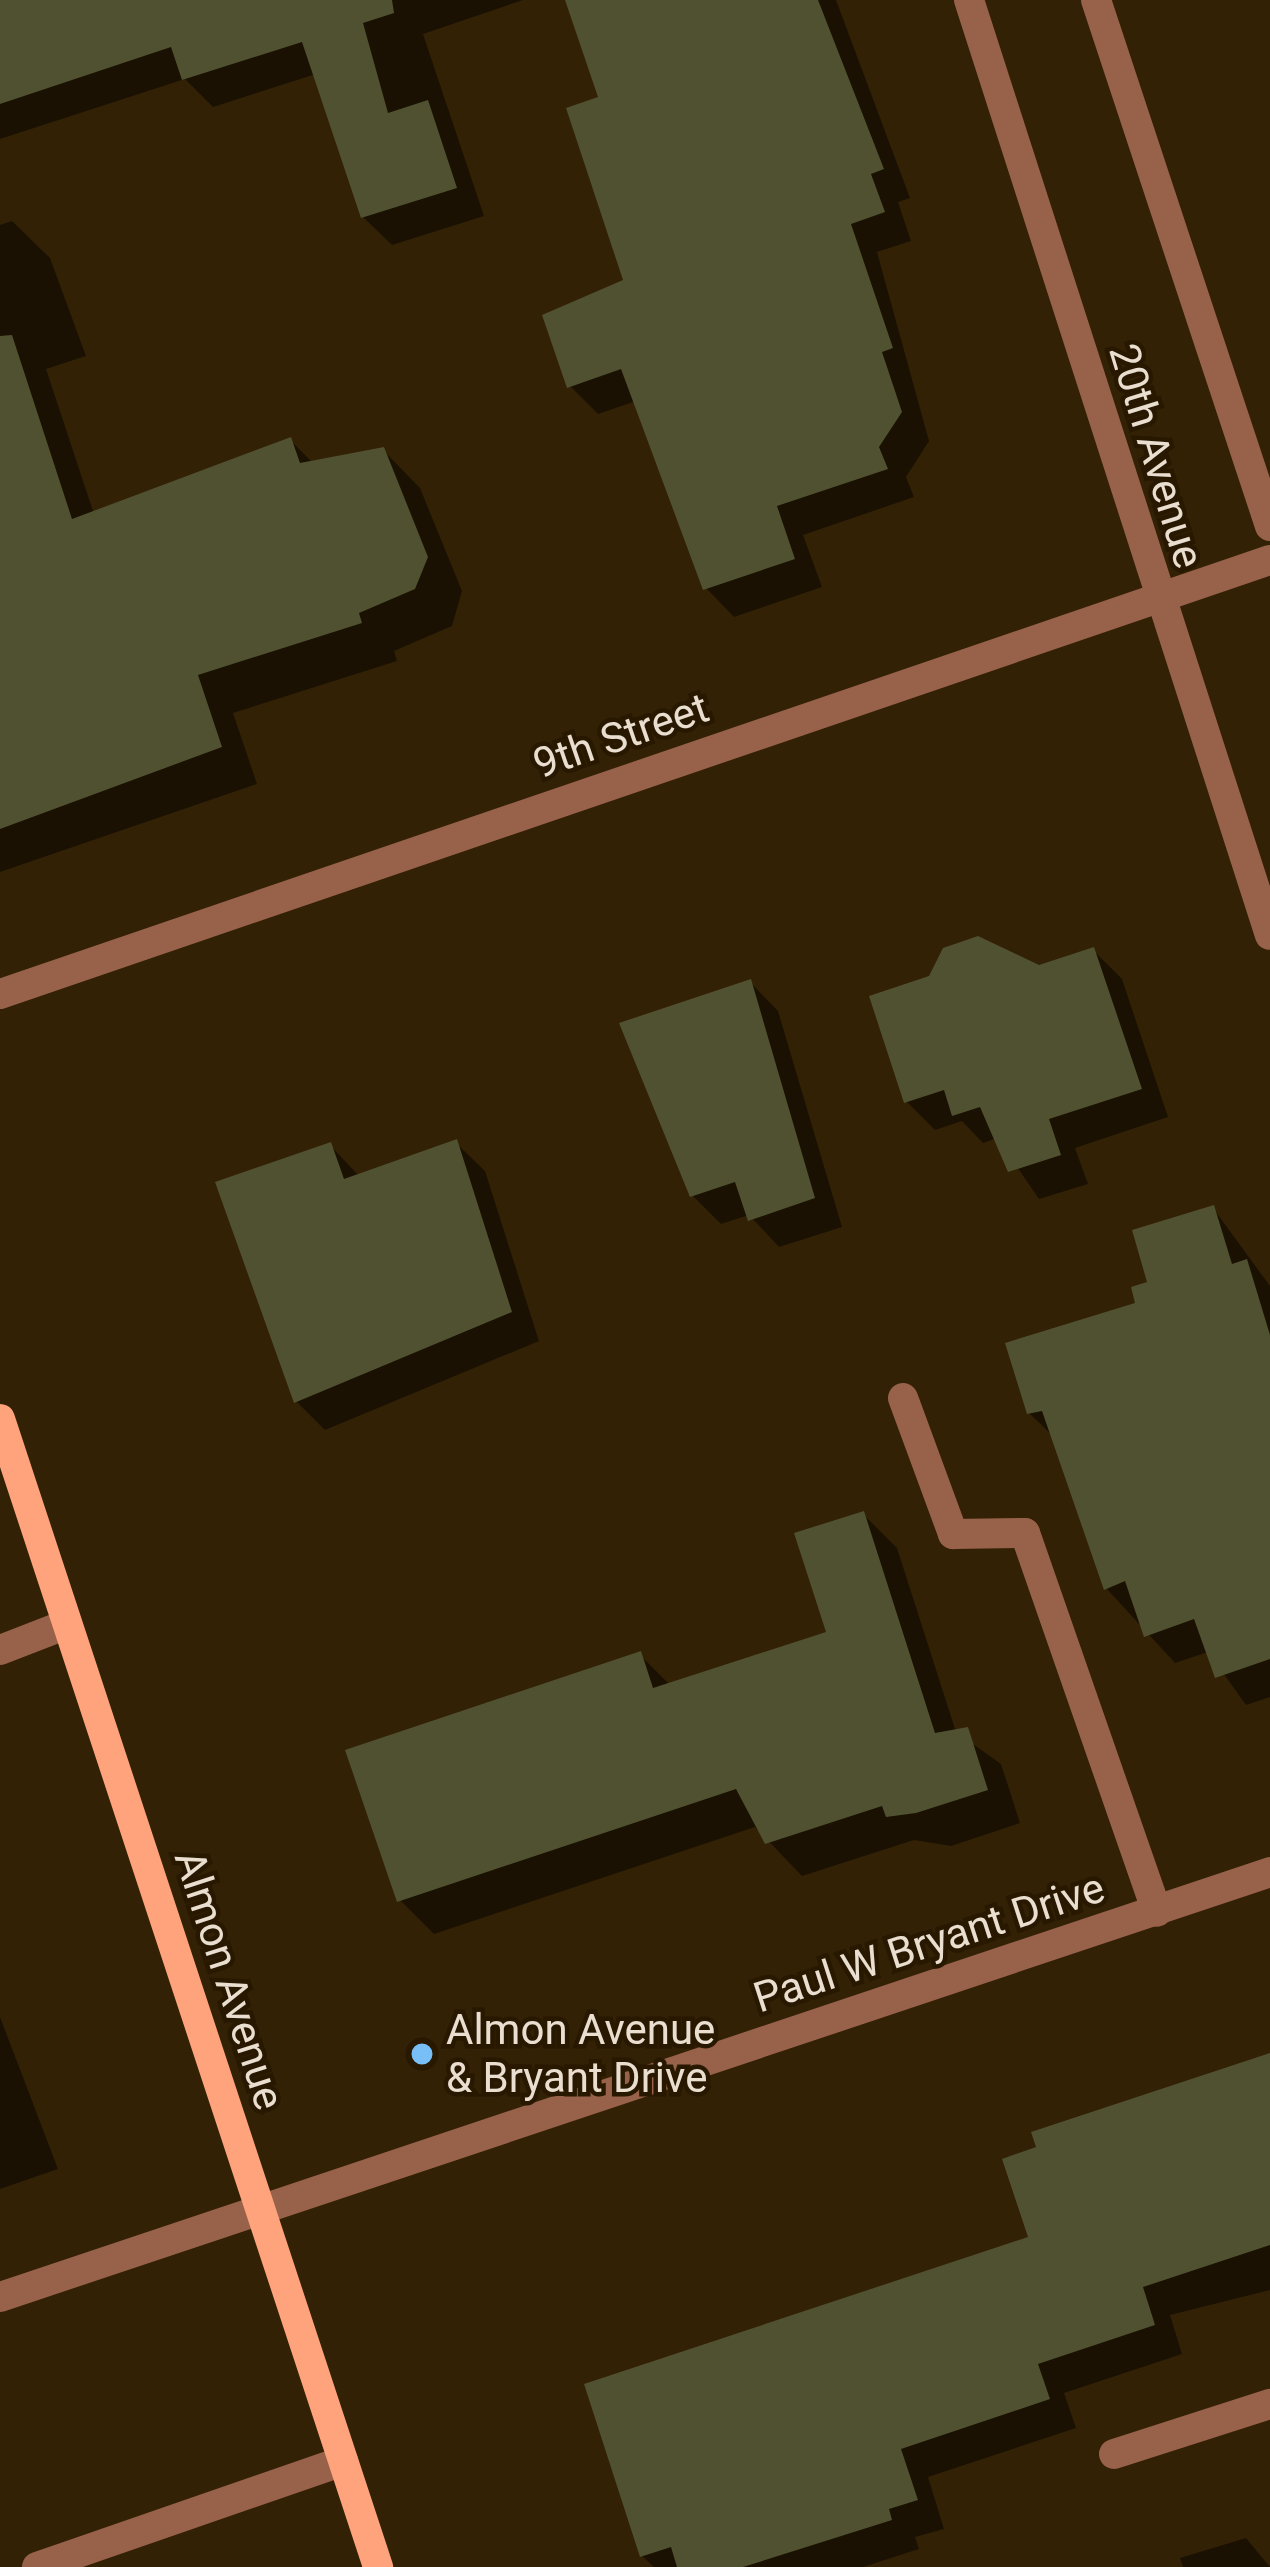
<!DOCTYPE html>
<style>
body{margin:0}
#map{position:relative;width:1270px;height:2567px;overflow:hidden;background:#322105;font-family:Roboto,sans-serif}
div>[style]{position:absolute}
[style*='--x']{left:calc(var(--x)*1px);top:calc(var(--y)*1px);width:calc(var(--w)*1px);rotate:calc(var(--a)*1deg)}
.shadow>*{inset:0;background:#0007}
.building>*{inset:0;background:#505131}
.minor>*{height:30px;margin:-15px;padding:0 15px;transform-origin:15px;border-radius:15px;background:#98614a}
.major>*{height:30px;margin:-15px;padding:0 15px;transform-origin:15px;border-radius:15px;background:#fea37c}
.dots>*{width:33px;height:33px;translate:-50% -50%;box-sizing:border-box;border:6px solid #281800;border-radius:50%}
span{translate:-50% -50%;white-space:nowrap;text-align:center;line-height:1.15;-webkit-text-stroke:9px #281800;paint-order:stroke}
.street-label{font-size:42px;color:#e9decf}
.poi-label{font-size:42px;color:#e9decf}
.left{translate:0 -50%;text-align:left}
</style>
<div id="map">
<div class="shadow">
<div style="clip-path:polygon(0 0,523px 0,423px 34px,484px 216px,392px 245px,363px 217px,316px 74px,213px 107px,185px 79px,0 139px)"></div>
<div style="clip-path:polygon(568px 0,836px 0,910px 198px,898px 202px,911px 241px,877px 252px,929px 441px,906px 477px,914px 497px,803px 535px,822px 587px,734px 617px,706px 588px,636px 401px,598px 414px,570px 386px,627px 282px,602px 99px)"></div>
<div style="clip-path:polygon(12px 221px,50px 258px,86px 356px,46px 369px,94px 514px,290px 440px,313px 463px,383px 450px,420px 488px,462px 591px,452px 626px,394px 651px,397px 661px,233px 713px,257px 784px,0 872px,0 225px)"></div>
<div style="clip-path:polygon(1093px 950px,1122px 979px,1168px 1117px,1075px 1148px,1088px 1184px,1039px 1199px,997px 1138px,983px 1143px,962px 1121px,935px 1130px,907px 1102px)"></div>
<div style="clip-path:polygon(750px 982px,778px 1011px,842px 1227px,779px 1247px,749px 1215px,721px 1224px,692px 1195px)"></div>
<div style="clip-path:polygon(456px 1143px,485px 1171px,539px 1341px,325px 1430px,297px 1402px,330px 1145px,359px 1176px)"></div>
<div style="clip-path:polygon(1213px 1208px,1270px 1286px,1270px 1697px,1246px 1705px,1208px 1652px,1175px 1663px,1106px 1588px,1055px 1438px,1029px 1413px,1138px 1305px)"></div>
<div style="clip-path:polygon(863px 1514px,897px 1548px,956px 1732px,1001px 1764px,1020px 1823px,951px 1846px,914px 1840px,802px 1876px,755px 1827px,434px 1934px,400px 1900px,640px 1655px,671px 1686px,830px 1634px)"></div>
<div style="clip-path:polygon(0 2017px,58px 2169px,0 2189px)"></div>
<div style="clip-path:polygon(1270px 2056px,1270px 2290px,1170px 2315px,1182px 2354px,1064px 2393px,1076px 2428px,928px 2477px,944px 2529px,915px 2537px,919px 2549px,863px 2567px,654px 2567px,642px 2556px)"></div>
<div style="clip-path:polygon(1246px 2538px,1270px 2567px,1183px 2567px,1180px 2558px)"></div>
</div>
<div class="building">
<div style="clip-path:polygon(0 0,392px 0,394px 13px,363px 23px,388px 113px,428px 100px,457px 188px,361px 218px,302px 42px,182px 80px,171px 47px,0 104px)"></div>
<div style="clip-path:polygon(565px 0,818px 0,884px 169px,871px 174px,885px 212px,851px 224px,893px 348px,882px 352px,902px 412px,879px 447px,888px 469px,777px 506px,795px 559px,703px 590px,621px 369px,567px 388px,542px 315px,623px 280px,566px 108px,598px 97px)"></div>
<div style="clip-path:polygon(12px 335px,72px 519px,291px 437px,300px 463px,384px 447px,428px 557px,415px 589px,359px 613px,362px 623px,198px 675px,222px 747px,0 829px,0 336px)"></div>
<div style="clip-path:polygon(978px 936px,1039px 965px,1094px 947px,1142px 1089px,1049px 1119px,1061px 1155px,1008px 1172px,980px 1107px,952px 1116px,944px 1090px,904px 1103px,869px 996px,929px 976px,943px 948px)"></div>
<div style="clip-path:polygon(751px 979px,815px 1198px,748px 1221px,735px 1182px,690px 1197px,619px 1023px)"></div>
<div style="clip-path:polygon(457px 1139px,512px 1312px,294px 1403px,215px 1182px,331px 1142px,344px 1179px)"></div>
<div style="clip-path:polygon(1214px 1205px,1232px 1264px,1247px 1259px,1270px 1335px,1270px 1659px,1215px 1678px,1194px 1619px,1144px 1637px,1125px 1581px,1104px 1590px,1042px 1411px,1027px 1414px,1005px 1343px,1135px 1303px,1131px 1287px,1147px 1282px,1132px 1230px)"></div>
<div style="clip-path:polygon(864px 1511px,935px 1733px,968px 1727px,988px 1790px,916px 1813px,886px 1817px,882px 1806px,765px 1844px,736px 1789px,397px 1902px,345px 1750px,641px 1651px,653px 1688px,826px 1632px,794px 1533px)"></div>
<div style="clip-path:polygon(1270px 2053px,1270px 2245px,1143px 2287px,1155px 2325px,1038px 2364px,1050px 2399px,901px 2449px,918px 2500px,889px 2509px,892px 2520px,743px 2567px,677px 2567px,671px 2547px,640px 2557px,584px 2384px,1028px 2237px,1002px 2159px,1036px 2147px,1031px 2132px)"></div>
</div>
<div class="minor">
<div style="--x:969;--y:0;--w:982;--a:72.16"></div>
<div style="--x:1096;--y:0;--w:554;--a:71.7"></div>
<div style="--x:0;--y:994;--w:1342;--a:-18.87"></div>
<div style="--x:903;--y:1398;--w:145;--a:69.8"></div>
<div style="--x:953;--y:1534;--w:72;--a:-0.8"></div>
<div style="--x:1025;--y:1533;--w:401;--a:70.8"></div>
<div style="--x:0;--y:1650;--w:72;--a:-21.2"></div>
<div style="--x:0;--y:2297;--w:1339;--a:-18.5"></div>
<div style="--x:1114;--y:2454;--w:164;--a:-17.8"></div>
<div style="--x:37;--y:2567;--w:324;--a:-19.1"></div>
</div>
<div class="major">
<div style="--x:0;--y:1419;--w:1209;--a:71.77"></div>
</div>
<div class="dots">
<div style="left:422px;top:2054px;background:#78bff7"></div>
</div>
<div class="street-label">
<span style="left:1156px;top:456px;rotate:73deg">20th Avenue</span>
<span style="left:621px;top:736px;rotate:-19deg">9th Street</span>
<span style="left:929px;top:1943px;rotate:-18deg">Paul W Bryant Drive</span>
<span style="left:229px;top:1980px;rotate:72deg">Almon Avenue</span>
</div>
<div class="poi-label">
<span class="left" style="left:446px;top:2054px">Almon Avenue<br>&amp; Bryant Drive</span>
</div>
</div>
